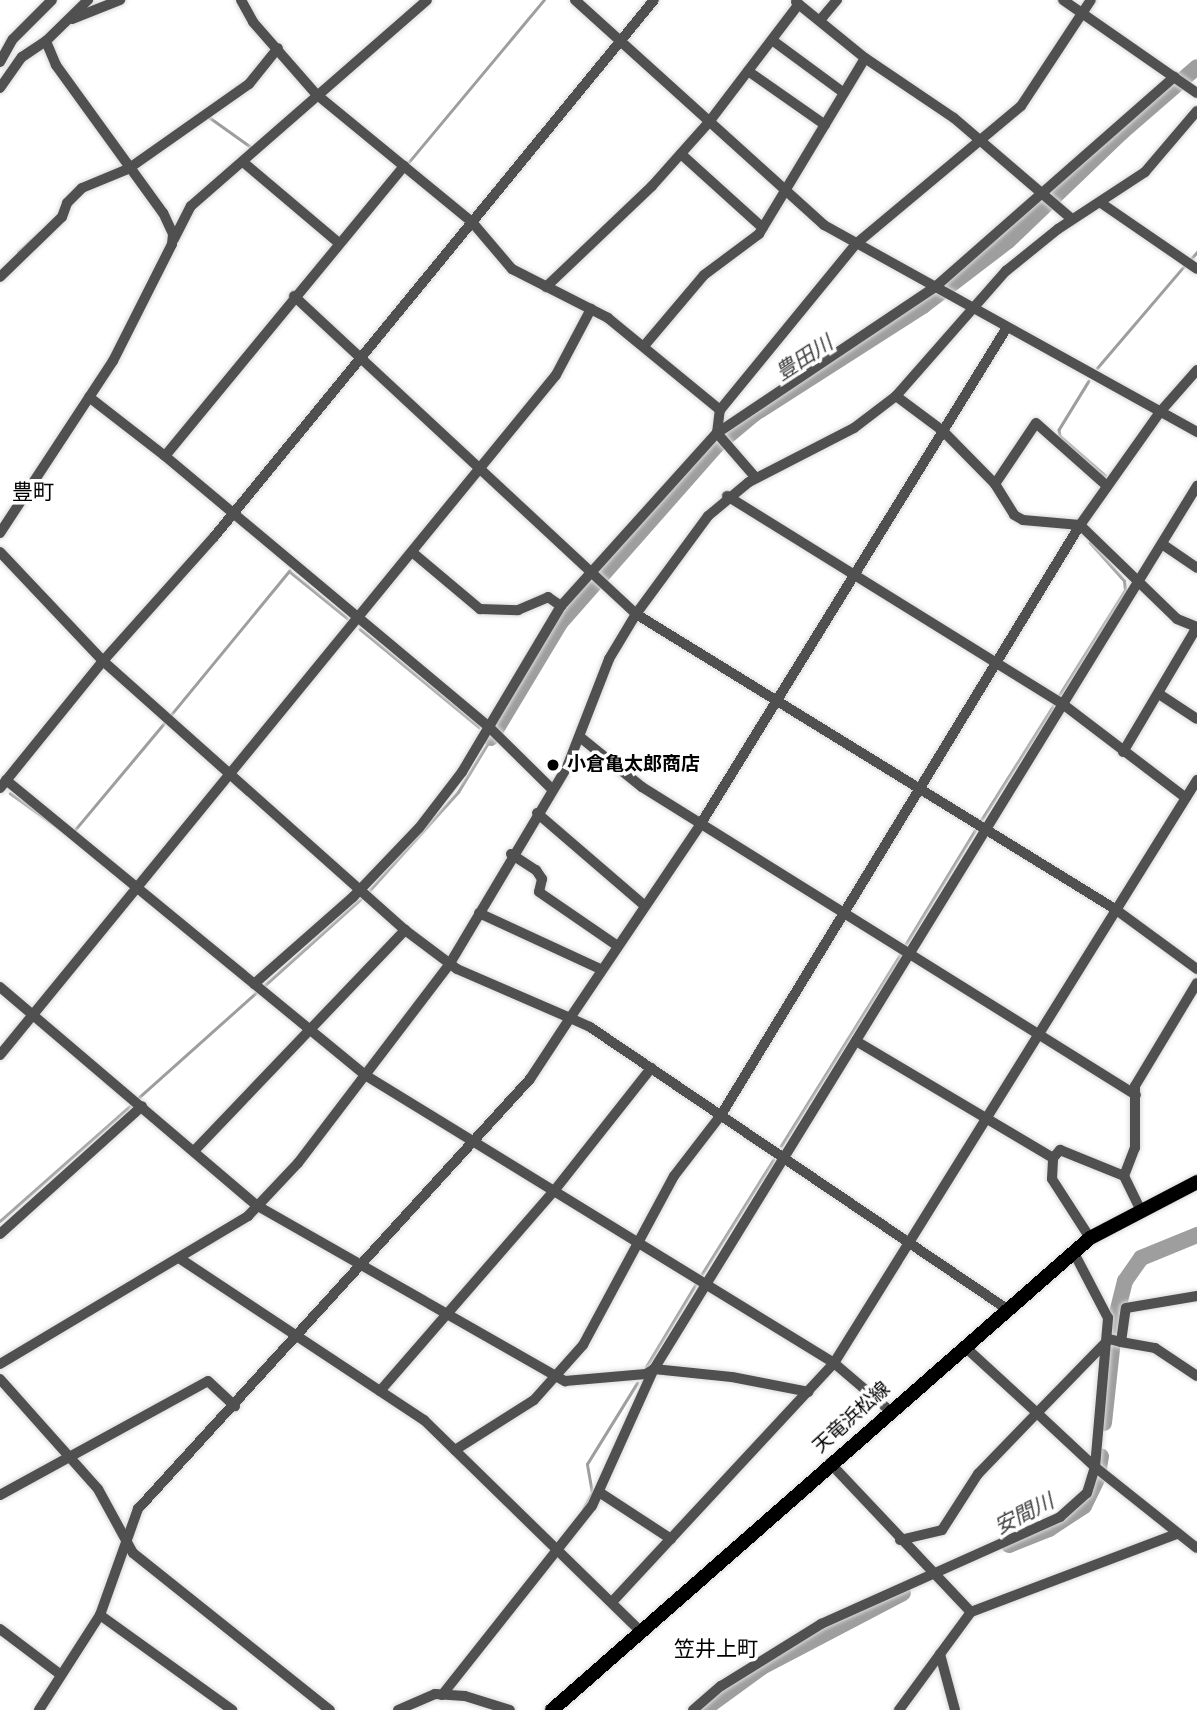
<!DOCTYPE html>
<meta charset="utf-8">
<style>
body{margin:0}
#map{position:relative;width:1197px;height:1710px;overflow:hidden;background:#fff;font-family:Karla,"Noto Sans JP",sans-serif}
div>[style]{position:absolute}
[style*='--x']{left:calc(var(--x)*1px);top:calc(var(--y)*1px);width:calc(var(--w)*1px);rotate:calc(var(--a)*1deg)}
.stream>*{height:2.5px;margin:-1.25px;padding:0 1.25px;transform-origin:1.25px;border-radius:1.25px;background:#9e9e9e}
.river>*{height:16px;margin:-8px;padding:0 8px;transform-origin:8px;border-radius:8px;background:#9e9e9e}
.roads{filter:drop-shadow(0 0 2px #dbdbdb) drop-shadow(0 0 2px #dbdbdb)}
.minor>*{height:10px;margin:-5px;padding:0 5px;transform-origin:5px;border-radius:5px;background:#505050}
.major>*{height:14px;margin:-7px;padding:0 7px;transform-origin:7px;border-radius:7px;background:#000}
.dots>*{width:19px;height:19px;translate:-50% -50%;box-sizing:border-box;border:4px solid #fff;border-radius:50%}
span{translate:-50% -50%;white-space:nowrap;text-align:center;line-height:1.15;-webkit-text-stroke:7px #fff;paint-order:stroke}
.poi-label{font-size:19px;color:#000;font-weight:700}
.left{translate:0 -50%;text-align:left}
.street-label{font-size:19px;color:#000}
.water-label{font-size:21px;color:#3f3f3f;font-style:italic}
.neighbourhood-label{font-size:21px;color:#000}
</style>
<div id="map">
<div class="stream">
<div style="--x:209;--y:117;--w:52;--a:35.5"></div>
<div style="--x:408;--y:163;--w:212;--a:-50.2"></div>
<div style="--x:18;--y:252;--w:28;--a:-42"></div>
<div style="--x:1190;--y:260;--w:11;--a:-49"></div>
<div style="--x:1097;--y:368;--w:134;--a:-49.5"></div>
<div style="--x:1089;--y:381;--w:57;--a:121.5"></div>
<div style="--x:1059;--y:430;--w:6;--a:81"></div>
<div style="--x:1060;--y:436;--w:60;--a:40.9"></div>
<div style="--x:360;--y:629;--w:154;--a:39.5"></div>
<div style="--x:1058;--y:697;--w:126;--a:-57.9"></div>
<div style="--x:1125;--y:590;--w:9;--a:-96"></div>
<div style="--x:1124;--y:581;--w:51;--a:-131.8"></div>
<div style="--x:170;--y:716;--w:188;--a:-50.6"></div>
<div style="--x:289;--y:571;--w:75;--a:39"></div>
<div style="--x:10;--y:793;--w:74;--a:35.6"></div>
<div style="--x:980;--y:822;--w:141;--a:-57.8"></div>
<div style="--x:74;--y:831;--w:143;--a:-50.1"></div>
<div style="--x:368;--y:892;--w:135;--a:-48"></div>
<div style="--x:458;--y:792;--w:63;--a:-58.6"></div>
<div style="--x:491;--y:738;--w:4;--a:-135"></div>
<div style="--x:904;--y:947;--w:140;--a:-58.7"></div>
<div style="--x:264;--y:986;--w:133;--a:-42"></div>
<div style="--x:136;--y:1100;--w:165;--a:-41.8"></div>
<div style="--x:781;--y:1146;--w:227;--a:-58.1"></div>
<div style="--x:0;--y:1221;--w:175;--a:-41.5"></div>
<div style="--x:700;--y:1277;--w:138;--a:-58"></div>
<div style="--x:646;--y:1367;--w:99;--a:-59"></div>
<div style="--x:583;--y:1509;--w:18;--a:-61"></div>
<div style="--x:592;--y:1493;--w:29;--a:-100"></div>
<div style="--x:587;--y:1464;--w:95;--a:-58.3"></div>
</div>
<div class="river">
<div style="--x:491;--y:738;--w:134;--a:-59"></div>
<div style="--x:560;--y:623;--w:236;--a:-48.6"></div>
<div style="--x:716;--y:446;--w:50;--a:-40.1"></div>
<div style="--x:754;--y:414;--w:201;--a:-32.6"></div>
<div style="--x:923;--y:306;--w:107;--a:-37.4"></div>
<div style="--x:1008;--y:241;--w:158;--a:-43.7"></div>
<div style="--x:1122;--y:132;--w:99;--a:-40.9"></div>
<div style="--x:1104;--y:1423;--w:103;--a:-83.8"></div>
<div style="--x:1115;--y:1321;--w:41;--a:-76"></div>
<div style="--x:1125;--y:1281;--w:28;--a:-55"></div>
<div style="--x:1141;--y:1258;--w:61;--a:-22.3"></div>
<div style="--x:1009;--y:1545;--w:43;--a:-21.8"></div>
<div style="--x:1049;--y:1529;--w:42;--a:-33.3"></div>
<div style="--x:1084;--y:1506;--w:30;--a:-64"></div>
<div style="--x:1097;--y:1479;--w:23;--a:-80"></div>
<div style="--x:703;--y:1710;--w:73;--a:-36.1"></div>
<div style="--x:762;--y:1667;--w:159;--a:-27.7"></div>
</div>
<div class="roads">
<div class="minor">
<div style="--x:241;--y:0;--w:25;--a:61"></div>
<div style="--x:253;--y:22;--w:96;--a:48.8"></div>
<div style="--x:316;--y:94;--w:202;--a:39.4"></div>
<div style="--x:472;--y:222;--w:62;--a:49.6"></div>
<div style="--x:512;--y:269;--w:108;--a:27"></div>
<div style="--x:608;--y:318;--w:145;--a:39.4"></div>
<div style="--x:575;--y:0;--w:336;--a:42.1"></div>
<div style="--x:824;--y:225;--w:427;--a:29"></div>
<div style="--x:1063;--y:0;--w:163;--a:34.8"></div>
<div style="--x:796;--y:2;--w:89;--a:39.1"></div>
<div style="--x:865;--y:58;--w:107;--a:34"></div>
<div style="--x:954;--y:118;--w:155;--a:40.6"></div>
<div style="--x:72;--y:19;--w:52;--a:-21.6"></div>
<div style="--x:821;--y:19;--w:25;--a:-50"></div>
<div style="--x:772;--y:40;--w:89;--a:36.4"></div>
<div style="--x:0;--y:62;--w:26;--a:-61"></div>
<div style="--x:13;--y:39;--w:55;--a:-45"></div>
<div style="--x:748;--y:71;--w:94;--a:35"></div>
<div style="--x:0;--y:88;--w:38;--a:-55"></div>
<div style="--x:22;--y:57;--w:29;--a:-34"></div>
<div style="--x:681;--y:154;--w:110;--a:42.1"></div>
<div style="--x:243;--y:162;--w:126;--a:40.2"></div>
<div style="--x:1101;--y:203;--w:116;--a:34.5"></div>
<div style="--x:174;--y:239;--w:37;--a:-63"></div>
<div style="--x:191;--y:206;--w:313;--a:-41.1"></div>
<div style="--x:0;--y:277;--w:86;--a:-44.1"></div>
<div style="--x:62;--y:217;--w:15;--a:-70"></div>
<div style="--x:67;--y:203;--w:21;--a:-45"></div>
<div style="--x:82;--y:188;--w:50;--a:-22.4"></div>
<div style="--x:128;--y:169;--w:148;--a:-35.1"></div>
<div style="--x:249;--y:84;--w:46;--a:-51.1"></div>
<div style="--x:546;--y:287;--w:146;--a:-43.6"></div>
<div style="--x:652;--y:186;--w:86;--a:-48.3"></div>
<div style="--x:709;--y:122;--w:148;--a:-52.7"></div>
<div style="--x:294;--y:296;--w:467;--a:42.9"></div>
<div style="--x:636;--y:614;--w:563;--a:31.63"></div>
<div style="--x:1115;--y:909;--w:102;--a:36.2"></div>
<div style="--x:644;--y:346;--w:93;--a:-49.8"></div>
<div style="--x:704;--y:275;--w:69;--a:-36.7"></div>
<div style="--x:759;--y:234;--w:205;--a:-58.9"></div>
<div style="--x:896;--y:396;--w:59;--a:36.7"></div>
<div style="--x:943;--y:431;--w:74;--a:45.5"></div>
<div style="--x:995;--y:484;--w:36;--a:58"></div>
<div style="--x:1014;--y:515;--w:10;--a:29"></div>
<div style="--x:1023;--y:520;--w:57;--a:5"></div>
<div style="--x:1080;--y:525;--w:135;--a:44.1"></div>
<div style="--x:1177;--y:619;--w:22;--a:22"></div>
<div style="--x:89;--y:397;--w:96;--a:37.8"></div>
<div style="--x:165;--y:456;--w:376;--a:-50.5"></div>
<div style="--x:165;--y:456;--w:421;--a:39.9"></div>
<div style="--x:488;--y:726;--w:91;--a:44.6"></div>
<div style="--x:756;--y:478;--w:60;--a:-130.9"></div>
<div style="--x:717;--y:433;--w:23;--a:-83"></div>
<div style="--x:720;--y:410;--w:215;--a:-50.7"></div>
<div style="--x:856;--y:244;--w:215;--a:-39.9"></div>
<div style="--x:1021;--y:106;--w:127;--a:-56.6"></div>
<div style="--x:995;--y:484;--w:73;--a:-56.1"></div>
<div style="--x:1036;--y:423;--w:95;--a:41.6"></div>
<div style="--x:727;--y:496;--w:397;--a:31.8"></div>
<div style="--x:1064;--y:705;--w:153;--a:37.3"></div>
<div style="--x:0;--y:533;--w:206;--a:-56.7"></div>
<div style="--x:113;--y:361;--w:131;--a:-63.2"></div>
<div style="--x:172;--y:244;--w:10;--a:-84"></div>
<div style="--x:173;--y:234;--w:23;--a:-115"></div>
<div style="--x:163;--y:213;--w:183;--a:-125.9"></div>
<div style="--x:56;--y:65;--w:26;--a:-113"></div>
<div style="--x:46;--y:41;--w:59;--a:-44.3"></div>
<div style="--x:1162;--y:544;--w:42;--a:34.4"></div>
<div style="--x:0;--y:552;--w:150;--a:46.6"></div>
<div style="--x:103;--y:661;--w:404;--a:41.7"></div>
<div style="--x:405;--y:930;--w:65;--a:36.9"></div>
<div style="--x:457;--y:969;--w:123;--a:23.4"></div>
<div style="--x:570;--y:1018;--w:233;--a:-56"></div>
<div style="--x:700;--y:825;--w:583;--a:-58.33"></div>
<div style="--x:412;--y:552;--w:89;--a:40"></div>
<div style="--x:480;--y:609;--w:38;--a:2"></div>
<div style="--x:518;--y:610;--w:33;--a:-23"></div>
<div style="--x:548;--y:597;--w:16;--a:35"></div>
<div style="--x:1159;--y:694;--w:45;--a:33.3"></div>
<div style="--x:580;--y:737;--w:80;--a:38.9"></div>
<div style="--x:642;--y:787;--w:582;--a:31.94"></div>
<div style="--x:1123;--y:752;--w:145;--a:-59.4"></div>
<div style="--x:6;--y:780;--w:465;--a:39.4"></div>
<div style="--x:365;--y:1075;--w:550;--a:31.55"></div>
<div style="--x:834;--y:1363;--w:72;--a:40.5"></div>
<div style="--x:0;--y:788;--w:164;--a:-51"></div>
<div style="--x:103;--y:661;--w:166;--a:-48.2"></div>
<div style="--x:214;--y:537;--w:694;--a:-50.67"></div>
<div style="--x:537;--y:813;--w:141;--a:40.7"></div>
<div style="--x:511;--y:854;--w:30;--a:33"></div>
<div style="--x:536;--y:870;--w:11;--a:56"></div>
<div style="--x:542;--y:879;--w:13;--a:103"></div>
<div style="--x:539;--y:892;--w:93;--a:34.5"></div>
<div style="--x:479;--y:913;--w:133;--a:24.8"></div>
<div style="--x:254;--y:984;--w:132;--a:-41.3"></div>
<div style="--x:353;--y:897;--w:95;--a:-46.3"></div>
<div style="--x:419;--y:828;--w:71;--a:-52.5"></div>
<div style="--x:462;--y:772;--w:193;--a:-59.2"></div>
<div style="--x:561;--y:606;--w:233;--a:-48"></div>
<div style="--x:717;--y:433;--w:261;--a:-33.8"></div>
<div style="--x:934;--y:288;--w:320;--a:-41.3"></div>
<div style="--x:0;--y:987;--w:336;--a:40.4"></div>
<div style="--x:256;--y:1205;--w:356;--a:29.7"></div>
<div style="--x:565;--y:1381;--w:81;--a:-4.9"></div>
<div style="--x:646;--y:1374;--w:9;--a:-32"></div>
<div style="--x:654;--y:1369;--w:78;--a:5.9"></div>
<div style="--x:732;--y:1377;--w:78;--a:11"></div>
<div style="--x:856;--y:1041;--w:229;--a:30.7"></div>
<div style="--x:0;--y:1055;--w:878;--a:-50.73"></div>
<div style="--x:556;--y:375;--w:75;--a:-62.1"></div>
<div style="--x:194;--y:1151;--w:306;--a:-46.3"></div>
<div style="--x:1124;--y:1176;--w:37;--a:64"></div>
<div style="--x:0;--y:1234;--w:191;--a:-42"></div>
<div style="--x:1090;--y:1238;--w:70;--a:-122.8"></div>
<div style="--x:1052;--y:1179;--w:21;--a:-87"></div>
<div style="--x:1053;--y:1158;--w:11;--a:-49"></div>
<div style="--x:1060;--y:1150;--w:69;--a:22.1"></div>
<div style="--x:1124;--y:1176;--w:30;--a:-69"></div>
<div style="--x:1135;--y:1148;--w:62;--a:-90"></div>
<div style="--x:1135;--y:1086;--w:120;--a:-59"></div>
<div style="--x:179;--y:1258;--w:294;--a:33.5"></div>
<div style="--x:424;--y:1420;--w:302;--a:44.3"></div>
<div style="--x:1121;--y:1342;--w:35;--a:10"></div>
<div style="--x:1155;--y:1348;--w:50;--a:33.7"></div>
<div style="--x:964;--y:1346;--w:99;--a:42.5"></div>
<div style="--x:1037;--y:1413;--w:103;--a:-45.8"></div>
<div style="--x:1109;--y:1339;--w:12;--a:14"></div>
<div style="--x:1121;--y:1342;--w:34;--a:-82"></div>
<div style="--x:1126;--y:1308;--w:72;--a:-9.6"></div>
<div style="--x:0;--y:1364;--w:289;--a:-30.8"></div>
<div style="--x:248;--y:1216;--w:73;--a:-46.7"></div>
<div style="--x:298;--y:1163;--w:249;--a:-52.7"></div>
<div style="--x:449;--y:965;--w:230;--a:-59.2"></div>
<div style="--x:567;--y:767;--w:116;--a:-68.7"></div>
<div style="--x:609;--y:659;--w:52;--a:-59"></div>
<div style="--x:636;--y:614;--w:122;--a:-53.7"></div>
<div style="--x:708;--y:516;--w:53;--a:-39.7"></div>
<div style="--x:749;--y:482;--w:118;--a:-27.2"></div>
<div style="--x:854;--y:428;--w:53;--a:-37.3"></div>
<div style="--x:896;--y:396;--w:167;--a:-48.7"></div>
<div style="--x:1006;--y:271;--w:67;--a:-38.9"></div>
<div style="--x:1058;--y:229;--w:104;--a:-33.2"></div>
<div style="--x:1145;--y:172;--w:80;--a:-49.6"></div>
<div style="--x:0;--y:1379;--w:147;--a:48.3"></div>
<div style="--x:98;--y:1489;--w:73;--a:61.3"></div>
<div style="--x:133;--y:1553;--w:252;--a:38.6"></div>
<div style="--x:380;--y:1391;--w:265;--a:-49"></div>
<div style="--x:554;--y:1191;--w:157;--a:-51.7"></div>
<div style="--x:455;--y:1450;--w:93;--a:-32.3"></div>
<div style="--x:534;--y:1400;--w:74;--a:-48.3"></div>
<div style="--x:583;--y:1345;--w:192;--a:-61.7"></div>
<div style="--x:674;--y:1176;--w:77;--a:-52.4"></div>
<div style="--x:721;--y:1115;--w:691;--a:-58.68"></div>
<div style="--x:1080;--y:525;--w:138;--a:-54.7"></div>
<div style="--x:1160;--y:412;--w:56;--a:-48.6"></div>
<div style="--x:830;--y:1463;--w:205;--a:46.6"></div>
<div style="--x:599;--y:1492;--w:86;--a:33.1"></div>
<div style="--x:0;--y:1495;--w:237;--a:-28.7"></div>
<div style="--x:208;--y:1381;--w:37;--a:43"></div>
<div style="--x:900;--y:1540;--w:43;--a:-13.4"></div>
<div style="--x:942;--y:1530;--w:67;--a:-57.3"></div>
<div style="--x:978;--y:1474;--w:85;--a:-46"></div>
<div style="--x:1037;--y:1413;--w:79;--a:43"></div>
<div style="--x:1095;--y:1467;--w:130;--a:38.5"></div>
<div style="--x:612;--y:1602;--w:326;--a:-47.1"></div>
<div style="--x:834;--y:1363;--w:687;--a:-58.09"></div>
<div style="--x:100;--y:1615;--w:163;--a:35.7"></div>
<div style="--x:0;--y:1629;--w:76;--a:37"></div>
<div style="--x:940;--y:1654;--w:58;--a:75"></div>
<div style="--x:442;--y:1695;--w:241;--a:-51.6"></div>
<div style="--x:592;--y:1506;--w:150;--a:-65.7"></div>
<div style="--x:654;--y:1369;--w:1037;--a:-58.41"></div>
<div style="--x:39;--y:1710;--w:113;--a:-57.3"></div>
<div style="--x:100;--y:1615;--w:113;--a:-70.3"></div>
<div style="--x:138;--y:1509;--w:582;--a:-47.65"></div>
<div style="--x:530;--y:1079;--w:73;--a:-56.7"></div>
<div style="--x:570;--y:1018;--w:22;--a:24"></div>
<div style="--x:590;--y:1027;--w:503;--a:34.07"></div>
<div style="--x:398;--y:1710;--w:40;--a:-23.4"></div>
<div style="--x:435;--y:1694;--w:30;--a:4"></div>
<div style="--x:465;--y:1696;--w:47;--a:17.3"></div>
<div style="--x:693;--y:1710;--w:37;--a:-41"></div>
<div style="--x:721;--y:1686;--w:118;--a:-31.8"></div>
<div style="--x:821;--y:1624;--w:262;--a:-24.1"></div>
<div style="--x:1060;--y:1517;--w:36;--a:-42"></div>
<div style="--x:1087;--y:1493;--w:27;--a:-73"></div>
<div style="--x:1095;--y:1467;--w:150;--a:-85"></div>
<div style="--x:1108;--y:1318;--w:73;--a:-117.6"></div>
<div style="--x:899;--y:1710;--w:122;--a:-53.7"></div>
<div style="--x:971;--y:1612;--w:219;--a:-20.8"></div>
</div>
<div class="major">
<div style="--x:552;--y:1710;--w:716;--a:-41.26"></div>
<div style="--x:1090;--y:1238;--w:121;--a:-27.6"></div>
</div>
</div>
<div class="dots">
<div style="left:553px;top:765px;background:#000"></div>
</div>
<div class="poi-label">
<span class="left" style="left:567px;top:765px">小倉亀太郎商店</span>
</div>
<div class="street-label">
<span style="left:852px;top:1418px;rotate:-42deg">天竜浜松線</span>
</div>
<div class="water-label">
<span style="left:804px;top:358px;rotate:-33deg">豊田川</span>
<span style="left:1024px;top:1514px;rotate:-27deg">安間川</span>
</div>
<div class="neighbourhood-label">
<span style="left:33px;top:492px">豊町</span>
<span style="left:716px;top:1649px">笠井上町</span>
</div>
</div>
